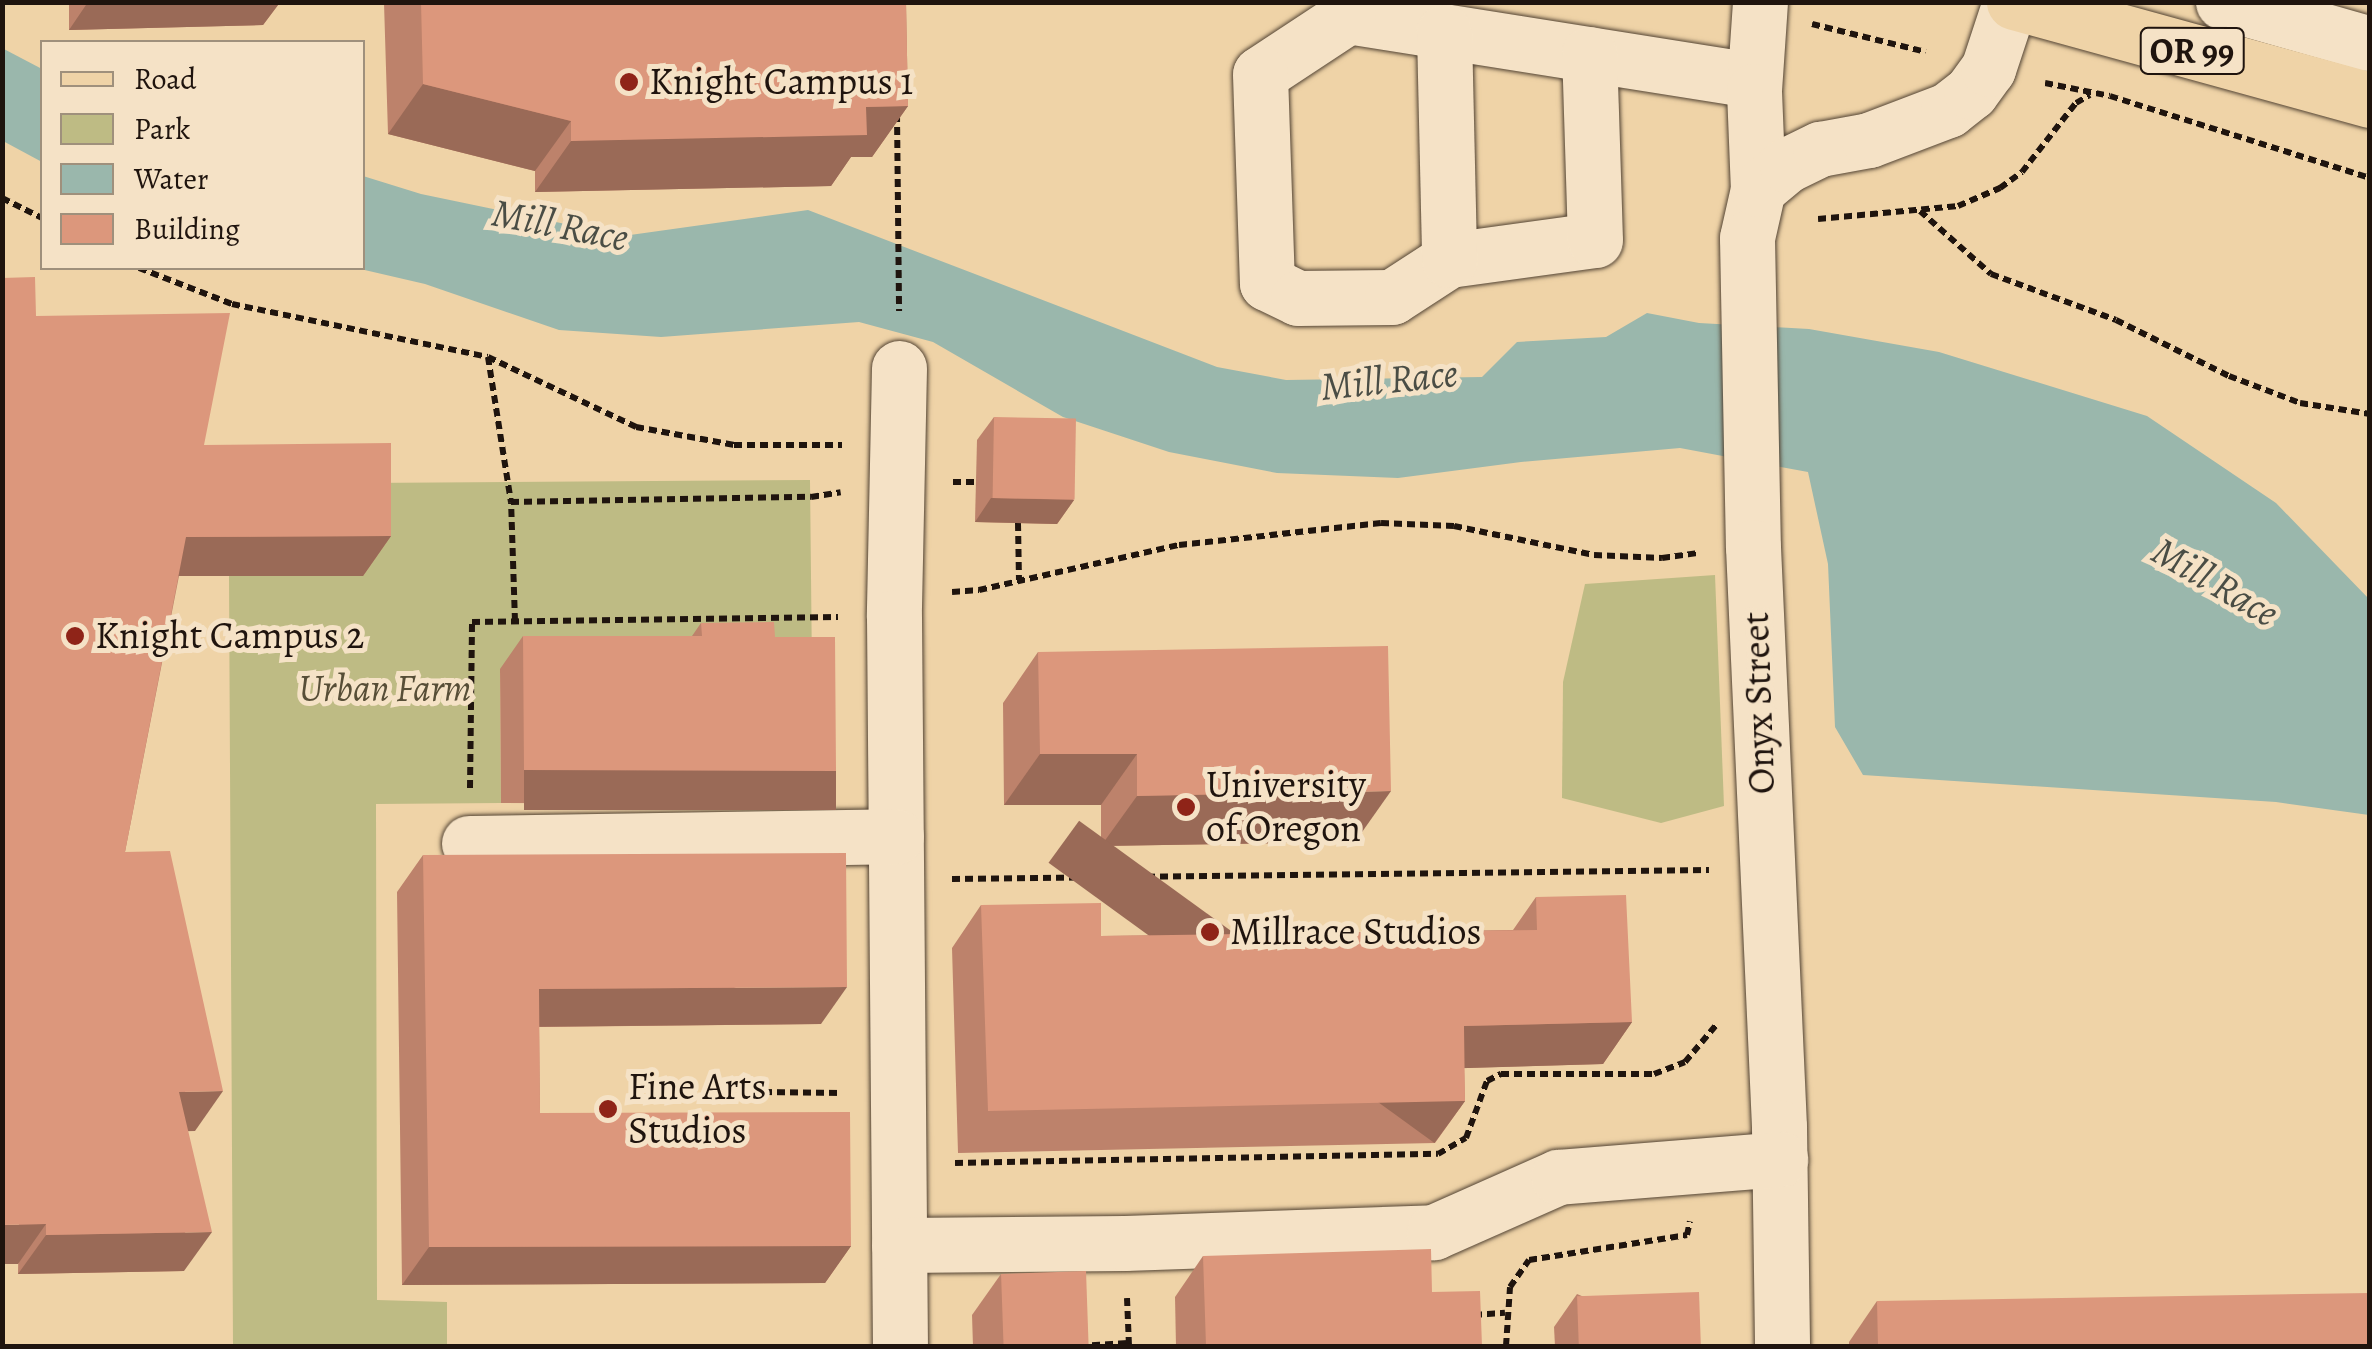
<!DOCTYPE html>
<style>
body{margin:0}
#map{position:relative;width:2372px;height:1349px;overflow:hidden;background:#efd3a7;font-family:Alegreya,serif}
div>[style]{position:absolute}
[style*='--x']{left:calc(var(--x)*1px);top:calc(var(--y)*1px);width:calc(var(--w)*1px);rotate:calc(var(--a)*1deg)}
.green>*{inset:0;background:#bebb84}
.water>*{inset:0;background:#9ab7ac}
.path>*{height:6px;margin-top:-3px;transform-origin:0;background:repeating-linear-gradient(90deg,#1f140e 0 8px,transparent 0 13px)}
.roads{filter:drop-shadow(0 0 2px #534434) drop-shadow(0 0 2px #534434)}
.minor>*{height:55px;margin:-27.5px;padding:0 27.5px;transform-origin:27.5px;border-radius:27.5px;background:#f5e2c6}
.major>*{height:55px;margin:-27.5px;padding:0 27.5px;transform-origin:27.5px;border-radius:27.5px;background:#efd3a7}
.wall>*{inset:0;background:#bd826b}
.shaded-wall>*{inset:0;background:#9a6a57;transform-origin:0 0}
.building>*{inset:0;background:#dc977c;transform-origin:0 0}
.dots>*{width:28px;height:28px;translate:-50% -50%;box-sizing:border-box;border:5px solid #f5e2c6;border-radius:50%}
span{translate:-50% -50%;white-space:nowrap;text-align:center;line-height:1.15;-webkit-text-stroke:10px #f5e2c6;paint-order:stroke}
.shield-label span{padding:2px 8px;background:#f5e2c6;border:2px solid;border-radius:8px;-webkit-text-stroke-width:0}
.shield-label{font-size:35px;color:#1f140e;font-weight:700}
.poi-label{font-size:38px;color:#1f140e}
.left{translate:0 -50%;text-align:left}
.park-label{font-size:38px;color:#574e37;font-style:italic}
.street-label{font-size:38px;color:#1f140e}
.water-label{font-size:40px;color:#4a4d45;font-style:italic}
.frame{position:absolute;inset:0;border:5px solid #1f140e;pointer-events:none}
.legend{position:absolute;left:40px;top:40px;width:325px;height:230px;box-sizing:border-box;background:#f5e2c6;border:2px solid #9f907c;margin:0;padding:12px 18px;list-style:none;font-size:30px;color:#1f140e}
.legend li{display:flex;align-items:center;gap:20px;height:50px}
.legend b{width:50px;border:2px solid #9f907c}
</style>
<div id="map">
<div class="green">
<div style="clip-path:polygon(810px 480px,812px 670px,500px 669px,501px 803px,376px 804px,377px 1300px,447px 1302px,447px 1346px,233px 1346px,229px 576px,363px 576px,363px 483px)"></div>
<div style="clip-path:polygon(1715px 575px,1724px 806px,1661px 823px,1562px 798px,1563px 682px,1585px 584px)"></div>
</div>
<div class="water">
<div style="clip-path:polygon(2px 48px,42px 69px,42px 162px,3px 141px)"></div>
<div style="clip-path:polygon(363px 176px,421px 194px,623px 236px,808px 210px,1217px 367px,1286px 380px,1482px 377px,1517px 342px,1606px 337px,1647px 313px,1699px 323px,1809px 329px,1939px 352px,2147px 416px,2276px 503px,2369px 599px,2369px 815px,2276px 802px,1863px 775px,1835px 727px,1828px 564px,1808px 472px,1680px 448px,1521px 462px,1398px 478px,1277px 473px,1169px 452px,1063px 417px,933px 342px,859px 322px,661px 337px,559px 330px,425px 284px,356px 268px,362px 268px)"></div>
</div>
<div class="path">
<div style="--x:1812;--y:24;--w:117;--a:13.8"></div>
<div style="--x:2045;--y:83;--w:66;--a:11.3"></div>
<div style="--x:2110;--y:96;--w:273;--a:17.5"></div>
<div style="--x:897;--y:114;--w:197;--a:89.4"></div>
<div style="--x:2;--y:198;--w:45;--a:26.6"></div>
<div style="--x:1920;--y:211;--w:95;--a:41.6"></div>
<div style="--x:1991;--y:274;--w:133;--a:20.2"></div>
<div style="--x:2116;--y:320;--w:126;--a:26.4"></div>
<div style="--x:2229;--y:376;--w:76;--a:20.8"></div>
<div style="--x:2300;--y:403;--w:71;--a:8.9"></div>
<div style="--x:1818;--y:219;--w:141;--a:-5.3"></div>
<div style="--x:1958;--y:206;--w:46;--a:-23.2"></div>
<div style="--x:2000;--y:188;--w:27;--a:-36"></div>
<div style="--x:2022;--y:172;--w:88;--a:-52"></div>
<div style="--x:2076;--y:103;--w:16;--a:-30"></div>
<div style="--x:139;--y:268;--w:100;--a:21.2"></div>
<div style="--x:232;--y:304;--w:261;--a:11.7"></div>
<div style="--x:488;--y:357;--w:164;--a:25.3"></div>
<div style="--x:636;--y:427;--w:100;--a:10.4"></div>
<div style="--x:734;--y:445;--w:108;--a:0"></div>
<div style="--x:488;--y:357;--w:147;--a:81"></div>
<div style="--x:953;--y:482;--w:23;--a:0"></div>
<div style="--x:1018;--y:523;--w:57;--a:89"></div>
<div style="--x:952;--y:592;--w:27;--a:-4"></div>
<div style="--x:979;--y:590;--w:205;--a:-12.7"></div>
<div style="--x:1179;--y:545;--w:203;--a:-6.2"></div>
<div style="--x:1381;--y:523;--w:73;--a:2.4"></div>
<div style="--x:1454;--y:526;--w:143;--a:11.7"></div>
<div style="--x:1594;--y:555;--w:68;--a:2.5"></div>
<div style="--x:1662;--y:558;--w:37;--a:-8"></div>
<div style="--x:515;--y:621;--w:119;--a:-91.9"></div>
<div style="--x:511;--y:502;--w:300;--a:-1"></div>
<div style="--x:811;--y:497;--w:30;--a:-9"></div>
<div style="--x:470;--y:788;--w:166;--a:-89.3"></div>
<div style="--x:472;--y:622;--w:366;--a:-0.8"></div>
<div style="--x:952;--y:879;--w:757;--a:-0.68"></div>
<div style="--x:751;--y:1092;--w:91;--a:0.6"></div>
<div style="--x:955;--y:1163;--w:483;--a:-1.1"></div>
<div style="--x:1438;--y:1154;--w:32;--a:-30"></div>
<div style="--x:1466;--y:1138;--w:61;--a:-69.8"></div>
<div style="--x:1487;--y:1081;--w:16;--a:-27"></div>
<div style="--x:1501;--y:1074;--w:153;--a:0"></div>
<div style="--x:1654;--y:1074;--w:33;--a:-21"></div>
<div style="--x:1685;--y:1062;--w:50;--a:-49.9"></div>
<div style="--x:1127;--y:1298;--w:48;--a:87.6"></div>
<div style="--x:1474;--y:1315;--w:31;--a:-4"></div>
<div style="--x:1079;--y:1346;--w:49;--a:-3.5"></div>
<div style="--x:1506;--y:1346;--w:59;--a:-86.1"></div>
<div style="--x:1510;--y:1287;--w:33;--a:-55"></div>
<div style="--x:1529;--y:1260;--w:160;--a:-9"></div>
<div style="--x:1687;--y:1235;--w:14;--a:-78"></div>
</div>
<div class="roads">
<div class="minor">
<div style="--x:1348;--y:2;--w:14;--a:90"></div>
<div style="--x:1348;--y:16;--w:411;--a:9"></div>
<div style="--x:1760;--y:2;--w:89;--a:93.9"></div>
<div style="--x:1754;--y:91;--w:98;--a:87.7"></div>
<div style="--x:1758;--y:189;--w:50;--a:102.7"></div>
<div style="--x:1747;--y:238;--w:309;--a:88.9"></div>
<div style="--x:1753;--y:547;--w:581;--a:87.43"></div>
<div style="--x:1779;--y:1127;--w:219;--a:89.2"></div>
<div style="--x:2223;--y:2;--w:153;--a:15.9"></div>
<div style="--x:1348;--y:16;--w:105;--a:146.6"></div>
<div style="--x:1260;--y:74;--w:209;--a:88.1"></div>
<div style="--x:1267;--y:283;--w:34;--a:26"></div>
<div style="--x:1298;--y:298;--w:94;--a:-0.6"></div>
<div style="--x:1392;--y:297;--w:68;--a:-33"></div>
<div style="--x:1449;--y:260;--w:147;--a:-7.8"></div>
<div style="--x:1595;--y:240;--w:186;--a:-91.8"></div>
<div style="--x:1444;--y:32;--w:228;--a:88.7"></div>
<div style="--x:1758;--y:189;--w:38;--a:-40"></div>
<div style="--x:1787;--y:165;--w:37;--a:-26"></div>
<div style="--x:1820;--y:149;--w:50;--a:-10.4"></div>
<div style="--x:1869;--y:140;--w:85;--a:-20.8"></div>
<div style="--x:1948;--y:110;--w:29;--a:-38"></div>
<div style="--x:1971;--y:92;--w:29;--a:-54"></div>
<div style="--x:1988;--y:69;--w:71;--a:-71.8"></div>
<div style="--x:899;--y:368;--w:249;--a:91.2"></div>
<div style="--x:894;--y:617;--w:729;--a:89.53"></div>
<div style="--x:469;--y:843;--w:427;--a:-0.9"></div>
<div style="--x:899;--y:1245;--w:226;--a:-0.5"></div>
<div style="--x:1125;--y:1243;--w:309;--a:-2"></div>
<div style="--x:1434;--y:1232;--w:136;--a:-23.9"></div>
<div style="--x:1558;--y:1177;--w:223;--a:-4.6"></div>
</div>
<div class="major">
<div style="--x:2014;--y:2;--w:369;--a:15.4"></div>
</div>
</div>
<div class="wall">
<div style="clip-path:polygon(69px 2px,906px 2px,908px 106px,872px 157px,851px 157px,831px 186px,535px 192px,535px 171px,388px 134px,384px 3px,278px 5px,263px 25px,69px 30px)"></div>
<div style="clip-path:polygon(36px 316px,204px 445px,391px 536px,363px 576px,179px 576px,125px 852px,195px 1131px,188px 1131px,184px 1271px,18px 1274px)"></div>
<div style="clip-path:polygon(994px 417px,1074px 500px,1057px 524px,975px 522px,977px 440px)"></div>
<div style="clip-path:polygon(701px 623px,775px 637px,836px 771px,813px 804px,501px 803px,500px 669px,523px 636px,692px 636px)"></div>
<div style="clip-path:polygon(1038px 652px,1355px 842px,1101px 846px,1101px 805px,1004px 805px,1003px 703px)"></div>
<div style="clip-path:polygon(423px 855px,821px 1024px,539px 1027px,540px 1113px,851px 1246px,825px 1283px,402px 1285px,397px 892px)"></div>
<div style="clip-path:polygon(1536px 897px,1632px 1022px,1603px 1064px,1464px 1068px,1465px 1101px,1435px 1143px,958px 1153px,952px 948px,981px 905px,1101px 936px,1513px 930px)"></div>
<div style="clip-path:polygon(1203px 1256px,1432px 1292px,1482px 1346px,1176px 1346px,1175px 1297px)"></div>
<div style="clip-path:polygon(1001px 1274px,1088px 1346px,973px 1346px,972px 1315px)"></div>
<div style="clip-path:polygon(1577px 1294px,1701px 1346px,1555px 1346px,1554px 1327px)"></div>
<div style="clip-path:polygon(1877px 1301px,2370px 1346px,1849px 1346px,1849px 1342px)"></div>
</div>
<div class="shaded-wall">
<div style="clip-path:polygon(88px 2px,384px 2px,278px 5px,263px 25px,69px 30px)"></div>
<div style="clip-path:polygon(423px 84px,571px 121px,535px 171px,388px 134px)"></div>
<div style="clip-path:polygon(908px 106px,872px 157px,851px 157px,831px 186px,535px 192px,571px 141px,866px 107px)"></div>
<div style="clip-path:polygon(991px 498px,1074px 500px,1057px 524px,975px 522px)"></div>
<div style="clip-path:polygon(391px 536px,363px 576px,159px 576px,186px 537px)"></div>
<div style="clip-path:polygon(1040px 754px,1137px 754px,1101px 805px,1004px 805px)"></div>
<div style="left:524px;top:770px;width:312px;height:40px"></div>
<div style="clip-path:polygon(1391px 791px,1355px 842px,1101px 846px,1137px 796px)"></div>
<div style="clip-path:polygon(847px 987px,821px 1024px,512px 1027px,539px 989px)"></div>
<div style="clip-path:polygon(1632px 1022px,1603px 1064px,1434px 1069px,1464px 1026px)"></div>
<div style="clip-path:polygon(223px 1091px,195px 1131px,151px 1132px,179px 1092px)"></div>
<div style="left:1465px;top:1101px;width:52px;height:477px;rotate:126deg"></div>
<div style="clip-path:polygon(46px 1224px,18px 1264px,2px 1264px,2px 1225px)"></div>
<div style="clip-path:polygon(212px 1232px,184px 1271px,18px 1274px,46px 1235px)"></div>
<div style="clip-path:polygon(851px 1246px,825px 1283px,402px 1285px,429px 1247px)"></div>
</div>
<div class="building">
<div style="clip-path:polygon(421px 2px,906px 2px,908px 106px,866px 107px,867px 135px,571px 141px,571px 121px,423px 84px)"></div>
<div style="clip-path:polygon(35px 277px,36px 316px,230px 313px,204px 445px,391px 443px,391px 536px,186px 537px,125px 852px,170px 851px,223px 1091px,179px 1092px,212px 1232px,46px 1235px,46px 1224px,2px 1225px,2px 278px)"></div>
<div style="left:994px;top:417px;width:82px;height:81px;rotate:1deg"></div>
<div style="clip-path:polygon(774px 622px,775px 637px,835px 637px,836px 771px,524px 770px,523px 636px,702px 636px,701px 623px)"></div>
<div style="clip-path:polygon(1388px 646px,1391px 791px,1137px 796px,1137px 754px,1040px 754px,1038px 652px)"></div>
<div style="clip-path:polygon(846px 853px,847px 987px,539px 989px,540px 1113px,850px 1112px,851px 1246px,429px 1247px,423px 855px)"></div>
<div style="clip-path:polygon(1626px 895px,1632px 1022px,1464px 1026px,1465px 1101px,988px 1111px,981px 905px,1101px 903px,1101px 936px,1537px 930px,1536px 897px)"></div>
<div style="clip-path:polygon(1431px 1249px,1432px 1292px,1480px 1291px,1482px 1346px,1206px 1346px,1203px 1256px)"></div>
<div style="left:1086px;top:1271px;width:75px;height:85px;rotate:88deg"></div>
<div style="left:1699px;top:1292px;width:54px;height:122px;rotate:88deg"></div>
<div style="clip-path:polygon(2370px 1293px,2370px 1346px,1878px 1346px,1877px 1301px)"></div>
</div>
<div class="dots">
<div style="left:629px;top:82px;background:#8f2418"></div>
<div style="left:75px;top:636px;background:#8f2418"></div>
<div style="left:1186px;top:807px;background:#8f2418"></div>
<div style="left:1210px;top:932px;background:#8f2418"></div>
<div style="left:608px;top:1109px;background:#8f2418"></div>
</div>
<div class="shield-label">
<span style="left:2192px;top:51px">OR 99</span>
</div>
<div class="poi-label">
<span class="left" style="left:649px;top:82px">Knight Campus 1</span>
<span class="left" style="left:95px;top:636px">Knight Campus 2</span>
<span class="left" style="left:1206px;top:807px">University<br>of Oregon</span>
<span class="left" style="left:1230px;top:932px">Millrace Studios</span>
<span class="left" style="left:628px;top:1109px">Fine Arts<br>Studios</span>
</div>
<div class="park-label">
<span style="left:385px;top:689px">Urban Farm</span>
</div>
<div class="street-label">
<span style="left:1759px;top:703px;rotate:-92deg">Onyx Street</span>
</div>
<div class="water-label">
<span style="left:560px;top:225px;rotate:11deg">Mill Race</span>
<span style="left:1389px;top:380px;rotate:-6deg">Mill Race</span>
<span style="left:2215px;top:582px;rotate:30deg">Mill Race</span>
</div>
<div class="frame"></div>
<ul class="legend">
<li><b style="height:12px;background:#efd3a7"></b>Road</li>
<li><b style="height:28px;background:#bebb84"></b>Park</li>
<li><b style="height:28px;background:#9ab7ac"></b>Water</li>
<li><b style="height:28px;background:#dc977c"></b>Building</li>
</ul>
</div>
